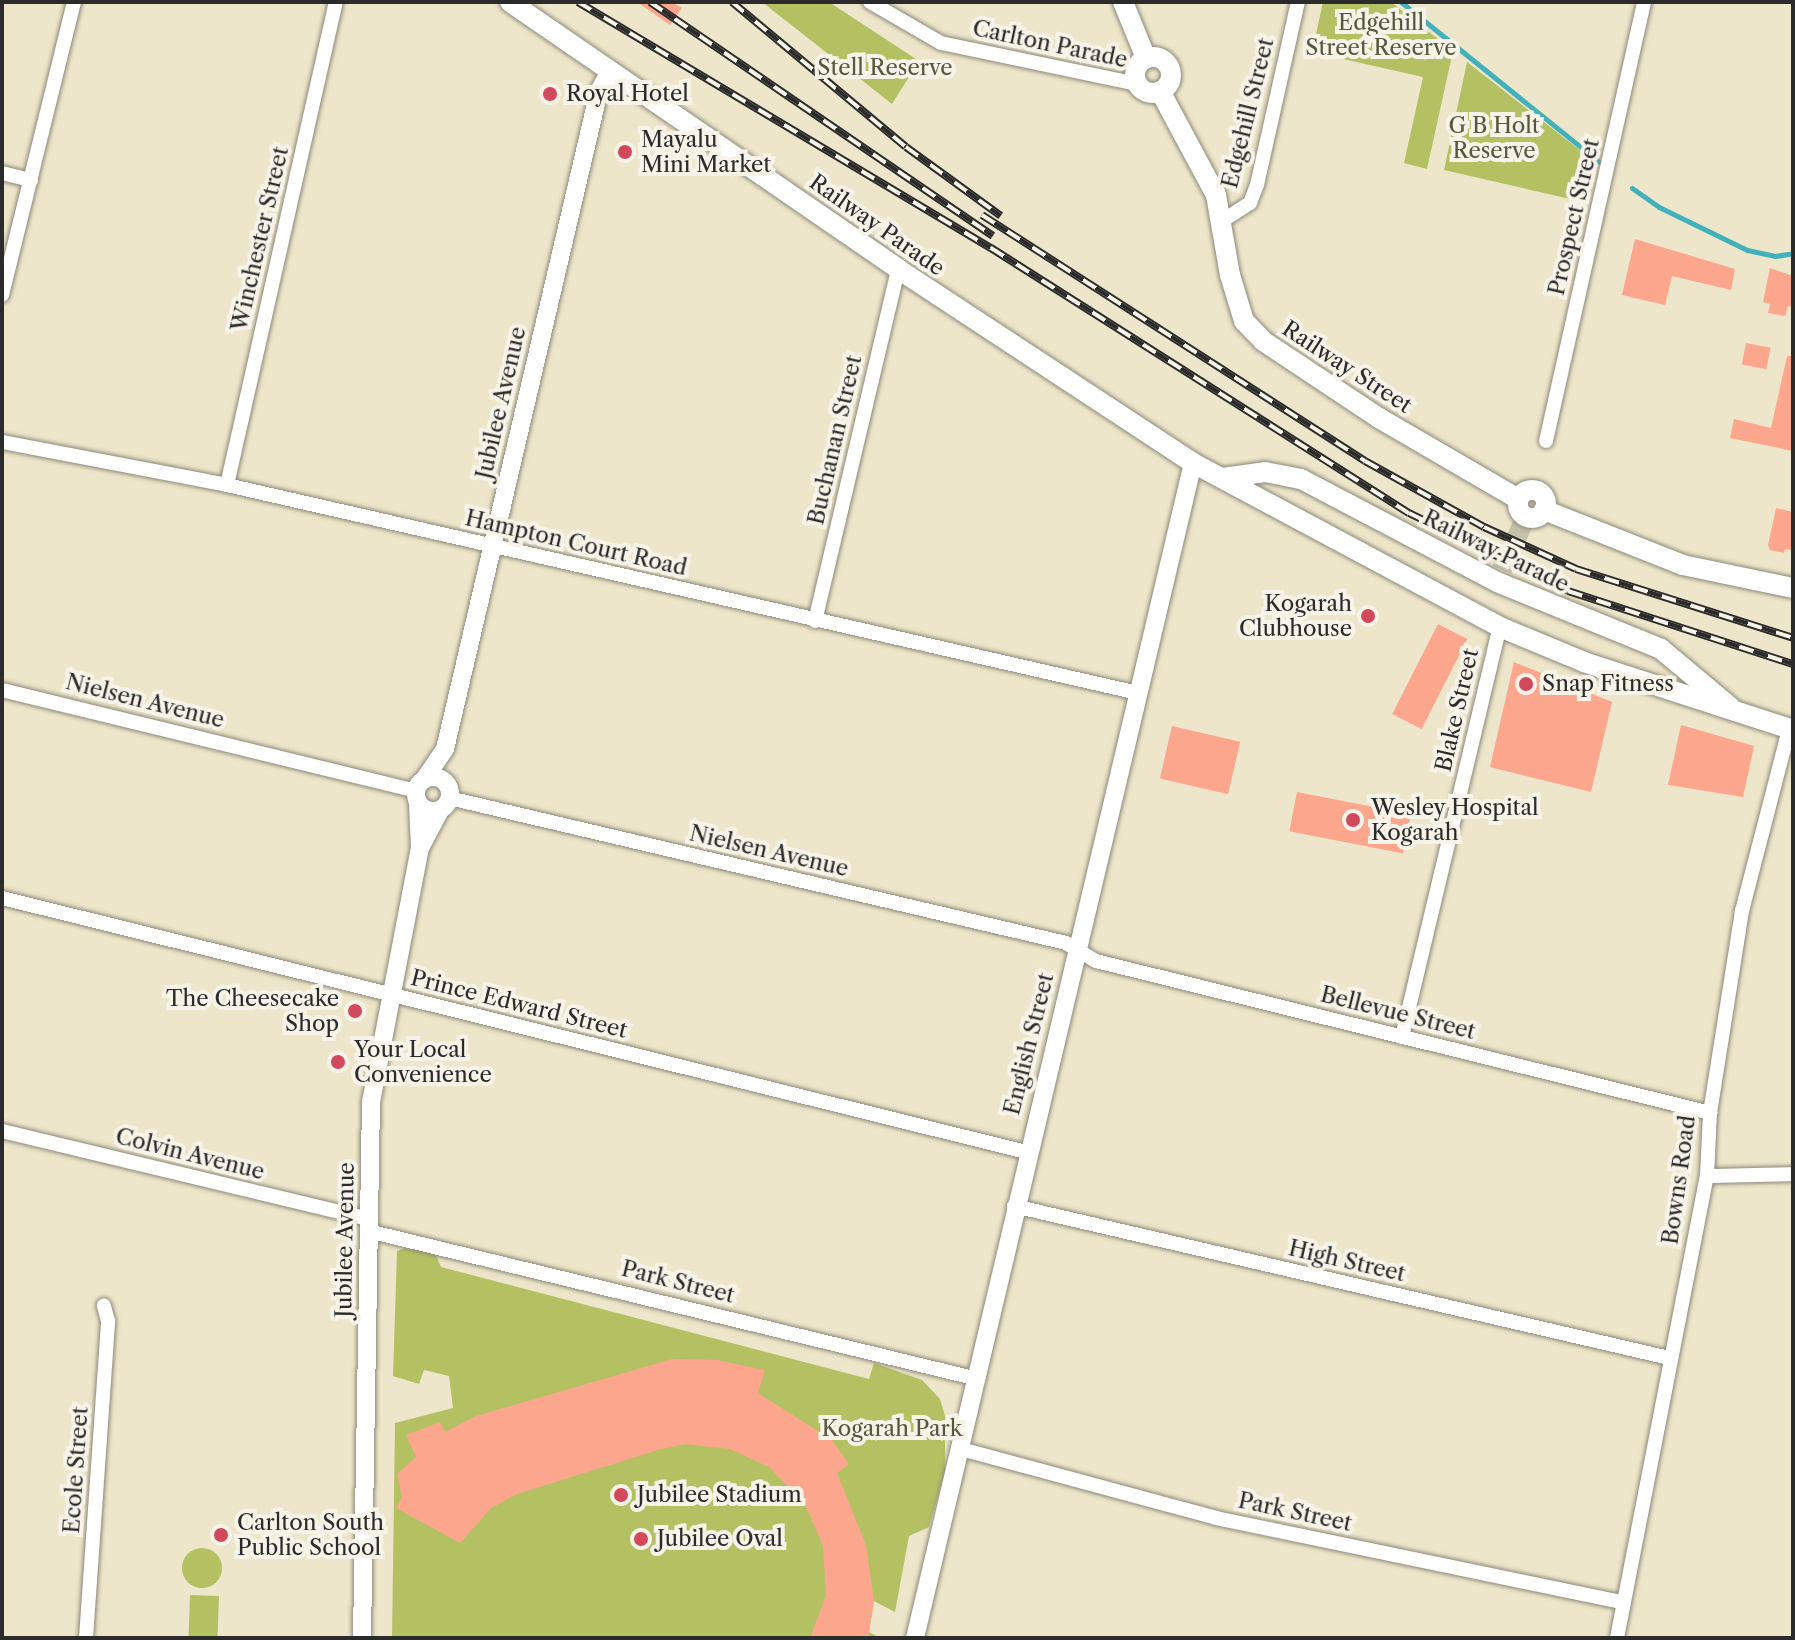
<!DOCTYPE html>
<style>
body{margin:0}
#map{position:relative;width:1795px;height:1640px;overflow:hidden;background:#ede6ca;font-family:"Libre Caslon Text",serif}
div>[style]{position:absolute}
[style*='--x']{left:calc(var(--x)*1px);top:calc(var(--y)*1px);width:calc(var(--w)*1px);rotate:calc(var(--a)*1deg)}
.green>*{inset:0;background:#b3c163;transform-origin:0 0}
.round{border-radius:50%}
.stream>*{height:5px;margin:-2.5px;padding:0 2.5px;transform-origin:2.5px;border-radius:2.5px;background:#42b1bc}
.building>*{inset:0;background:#fca78d;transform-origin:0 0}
.secondary-tunnel>*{height:20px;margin-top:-10px;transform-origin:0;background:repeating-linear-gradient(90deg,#c6c1aa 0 20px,transparent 0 30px)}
.roads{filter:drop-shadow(0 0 2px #8c887a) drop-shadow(0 0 2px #8c887a)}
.minor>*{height:14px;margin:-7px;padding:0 7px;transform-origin:7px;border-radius:7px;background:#fff}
.tertiary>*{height:18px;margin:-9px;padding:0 9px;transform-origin:9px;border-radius:9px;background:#fff}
.tertiary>.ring{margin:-9px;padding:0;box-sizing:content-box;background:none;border:18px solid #fff;border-radius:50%}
.secondary>*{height:20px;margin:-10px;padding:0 10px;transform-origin:10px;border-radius:10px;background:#fff}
.secondary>.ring{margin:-10px;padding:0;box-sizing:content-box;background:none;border:20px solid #fff;border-radius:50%}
.rail>*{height:8px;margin-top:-4px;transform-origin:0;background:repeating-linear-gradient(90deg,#f7f3e8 0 15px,#2b2b2b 0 30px);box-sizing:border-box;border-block:2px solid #2b2b2b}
.dots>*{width:22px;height:22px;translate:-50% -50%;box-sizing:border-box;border:4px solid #f7f3e8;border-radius:50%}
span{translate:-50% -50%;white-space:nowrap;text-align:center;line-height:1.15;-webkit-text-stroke:8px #f7f3e8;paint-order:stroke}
.park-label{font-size:22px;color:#54583c}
.street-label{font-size:22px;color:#2b2b2b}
.poi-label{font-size:22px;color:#2b2b2b}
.left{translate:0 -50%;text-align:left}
.right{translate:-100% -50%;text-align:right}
.frame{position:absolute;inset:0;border:4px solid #2b2b2b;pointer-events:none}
</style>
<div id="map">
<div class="green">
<div style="clip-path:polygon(762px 2px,829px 2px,919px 61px,892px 104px)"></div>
<div style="clip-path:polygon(1323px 2px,1391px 2px,1453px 51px,1427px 169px,1404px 163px,1423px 77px,1312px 52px)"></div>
<div style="clip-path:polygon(1467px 62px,1581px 151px,1570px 199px,1444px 170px)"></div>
<div style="clip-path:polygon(406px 1248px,435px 1253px,441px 1267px,869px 1379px,874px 1363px,922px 1380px,940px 1399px,945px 1416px,945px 1471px,929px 1527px,909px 1536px,895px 1612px,874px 1601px,869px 1632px,880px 1638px,392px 1638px,395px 1423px,453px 1408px,449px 1376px,424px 1370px,419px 1384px,393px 1376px,397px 1251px)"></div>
<div class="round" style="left:182px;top:1548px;width:40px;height:40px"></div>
<div style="left:190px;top:1595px;width:29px;height:43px;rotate:2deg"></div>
</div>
<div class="stream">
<div style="--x:1401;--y:2;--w:255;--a:38.9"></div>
<div style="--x:1632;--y:188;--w:33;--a:35"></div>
<div style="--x:1659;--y:207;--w:98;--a:26"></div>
<div style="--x:1747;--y:250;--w:29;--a:12"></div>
<div style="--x:1775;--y:256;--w:18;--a:-9"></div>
</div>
<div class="building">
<div style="clip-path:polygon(637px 2px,672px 2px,682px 8px,670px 25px)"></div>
<div style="clip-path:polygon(1635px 239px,1735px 269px,1731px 290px,1672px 276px,1665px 305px,1622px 295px)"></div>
<div style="clip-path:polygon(1770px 268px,1793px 276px,1793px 307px,1788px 306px,1785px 316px,1768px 313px,1770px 304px,1763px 302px)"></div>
<div style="left:1746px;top:343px;width:25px;height:22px;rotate:11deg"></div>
<div style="clip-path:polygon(1787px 356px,1793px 356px,1793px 451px,1730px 438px,1734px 419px,1771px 428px)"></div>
<div style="clip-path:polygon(1776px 508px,1793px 512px,1793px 550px,1785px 549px,1784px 553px,1770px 550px,1768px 545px)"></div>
<div style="left:1438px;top:624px;width:33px;height:101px;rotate:27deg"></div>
<div style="clip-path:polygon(1514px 662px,1612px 702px,1591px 792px,1490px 767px)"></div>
<div style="clip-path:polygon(1681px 725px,1754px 746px,1743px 797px,1668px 785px)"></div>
<div style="left:1172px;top:726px;width:70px;height:54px;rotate:13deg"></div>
<div style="left:1297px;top:792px;width:116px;height:40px;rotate:11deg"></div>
<div style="clip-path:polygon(672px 1359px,717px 1360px,765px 1370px,758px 1393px,832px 1440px,849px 1464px,837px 1473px,866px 1545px,874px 1601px,868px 1638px,810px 1638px,826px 1595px,823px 1546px,805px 1504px,769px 1467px,730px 1449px,685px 1444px,658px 1450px,517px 1494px,491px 1508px,460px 1543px,396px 1508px,402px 1497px,397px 1474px,416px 1457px,406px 1435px,440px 1422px,445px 1432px,476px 1416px)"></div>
</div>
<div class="secondary-tunnel">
<div style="--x:1502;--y:570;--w:54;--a:-65.8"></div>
</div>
<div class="roads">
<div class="minor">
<div style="--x:870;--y:2;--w:82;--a:30"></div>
<div style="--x:941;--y:43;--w:201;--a:11.8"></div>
<div style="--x:2;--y:173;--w:30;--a:14"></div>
<div style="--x:1222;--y:221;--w:33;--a:-33"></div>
<div style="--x:1250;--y:203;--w:19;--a:-69"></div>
<div style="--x:1257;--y:185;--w:188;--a:-77.4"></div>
<div style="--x:2;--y:295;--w:302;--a:-76.2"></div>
<div style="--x:1546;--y:441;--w:450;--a:-77.4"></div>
<div style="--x:2;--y:442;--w:229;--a:10.8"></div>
<div style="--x:227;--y:485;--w:934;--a:12.86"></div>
<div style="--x:227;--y:485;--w:495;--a:-77.3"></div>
<div style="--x:815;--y:621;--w:362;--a:-76.7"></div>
<div style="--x:2;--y:690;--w:426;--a:13.7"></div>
<div style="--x:449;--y:798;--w:634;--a:13.22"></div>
<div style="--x:1066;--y:943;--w:35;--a:31"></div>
<div style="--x:1096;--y:961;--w:633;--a:13.9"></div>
<div style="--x:2;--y:898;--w:1055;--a:13.93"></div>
<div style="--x:1402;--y:1037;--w:422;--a:-76.6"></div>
<div style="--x:2;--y:1131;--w:376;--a:13.5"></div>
<div style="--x:1707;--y:1176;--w:86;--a:-1.3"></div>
<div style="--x:1014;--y:1206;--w:672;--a:13.06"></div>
<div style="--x:368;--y:1231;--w:628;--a:13.64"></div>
<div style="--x:961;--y:1449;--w:264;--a:15.1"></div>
<div style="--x:1216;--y:1518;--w:416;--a:11.7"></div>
<div style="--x:86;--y:1638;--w:318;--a:-86"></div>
<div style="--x:108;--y:1321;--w:16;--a:-105"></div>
<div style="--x:1617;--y:1638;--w:471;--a:-79"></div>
<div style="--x:1707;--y:1176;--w:63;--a:-87.3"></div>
<div style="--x:1710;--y:1113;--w:205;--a:-81"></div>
<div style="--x:1742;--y:911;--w:188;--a:-75.5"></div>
</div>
<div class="tertiary">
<div class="ring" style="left:416px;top:777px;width:16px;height:16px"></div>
<div style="--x:424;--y:780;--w:37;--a:-56"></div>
<div style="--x:445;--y:749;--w:676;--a:-76.83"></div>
<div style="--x:599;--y:91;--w:23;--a:-61"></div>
<div style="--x:420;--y:848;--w:43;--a:-62.2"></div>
<div style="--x:362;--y:1638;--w:536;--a:-89.04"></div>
<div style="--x:371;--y:1102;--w:259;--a:-79.1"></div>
<div style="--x:420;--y:848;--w:46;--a:-92.5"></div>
<div style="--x:915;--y:1638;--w:1207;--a:-76.69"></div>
</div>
<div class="secondary">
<div style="--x:510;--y:2;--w:471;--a:34.5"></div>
<div style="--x:898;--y:269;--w:353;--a:33.3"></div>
<div style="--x:1193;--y:463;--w:348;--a:28.1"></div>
<div style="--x:1500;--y:627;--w:91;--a:22.6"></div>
<div style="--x:1584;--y:662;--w:220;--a:18"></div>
<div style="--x:1123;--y:2;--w:61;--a:67.7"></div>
<div class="ring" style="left:1135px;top:57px;width:16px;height:16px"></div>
<div style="--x:1160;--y:91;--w:118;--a:61.7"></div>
<div style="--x:1216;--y:195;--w:81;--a:80.1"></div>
<div style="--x:1230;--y:275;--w:48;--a:73.1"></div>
<div style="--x:1244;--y:321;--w:28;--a:46"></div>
<div style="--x:1263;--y:341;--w:139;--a:33.6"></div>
<div style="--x:1379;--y:418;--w:161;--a:30.2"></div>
<div style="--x:1223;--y:478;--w:42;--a:-8.1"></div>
<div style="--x:1265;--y:472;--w:37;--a:11"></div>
<div style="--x:1301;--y:479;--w:221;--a:27.7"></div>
<div style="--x:1497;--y:582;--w:177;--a:22.2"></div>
<div style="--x:1661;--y:649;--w:90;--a:40"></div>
<div class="ring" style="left:1518px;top:490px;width:8px;height:8px"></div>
<div style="--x:1544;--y:510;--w:149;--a:21.6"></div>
<div style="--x:1683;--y:565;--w:112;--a:11.8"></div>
</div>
</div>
<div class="rail">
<div style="--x:578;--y:2;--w:481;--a:30.8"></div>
<div style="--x:991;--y:248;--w:495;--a:32.4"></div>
<div style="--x:1409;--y:513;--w:177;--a:26.1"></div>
<div style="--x:1568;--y:591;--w:237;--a:18"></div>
<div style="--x:650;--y:2;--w:415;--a:34.3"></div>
<div style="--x:732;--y:2;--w:226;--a:39.8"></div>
<div style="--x:906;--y:147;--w:117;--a:36"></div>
<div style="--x:982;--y:215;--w:455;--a:32.7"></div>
<div style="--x:1365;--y:461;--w:136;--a:29"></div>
<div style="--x:1484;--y:527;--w:101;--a:24.5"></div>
<div style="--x:1576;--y:569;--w:228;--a:17.6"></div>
</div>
<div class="dots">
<div style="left:550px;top:94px;background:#d1495b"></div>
<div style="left:625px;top:152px;background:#d1495b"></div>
<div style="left:1368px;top:616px;background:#d1495b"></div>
<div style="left:1526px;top:684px;background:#d1495b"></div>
<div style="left:1353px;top:820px;background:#d1495b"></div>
<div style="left:355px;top:1011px;background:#d1495b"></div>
<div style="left:338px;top:1062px;background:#d1495b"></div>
<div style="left:621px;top:1495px;background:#d1495b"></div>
<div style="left:221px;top:1535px;background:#d1495b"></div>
<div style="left:641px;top:1539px;background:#d1495b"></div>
</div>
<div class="park-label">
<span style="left:1381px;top:35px">Edgehill<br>Street Reserve</span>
<span style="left:885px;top:68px">Stell Reserve</span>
<span style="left:1494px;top:138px">G B Holt<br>Reserve</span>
<span style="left:892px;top:1429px">Kogarah Park</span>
</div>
<div class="street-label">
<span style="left:1050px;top:44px;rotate:12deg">Carlton Parade</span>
<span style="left:1248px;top:113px;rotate:-76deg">Edgehill Street</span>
<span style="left:1574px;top:217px;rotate:-77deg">Prospect Street</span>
<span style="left:877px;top:225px;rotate:35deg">Railway Parade</span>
<span style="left:260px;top:239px;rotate:-77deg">Winchester Street</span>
<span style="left:1347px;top:367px;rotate:33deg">Railway Street</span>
<span style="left:501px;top:403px;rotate:-77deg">Jubilee Avenue</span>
<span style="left:835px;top:440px;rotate:-77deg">Buchanan Street</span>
<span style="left:576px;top:543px;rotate:13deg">Hampton Court Road</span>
<span style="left:1496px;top:551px;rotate:26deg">Railway Parade</span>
<span style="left:145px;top:701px;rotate:14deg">Nielsen Avenue</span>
<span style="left:1457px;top:710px;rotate:-77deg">Blake Street</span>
<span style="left:769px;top:851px;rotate:13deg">Nielsen Avenue</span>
<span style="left:519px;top:1004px;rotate:14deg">Prince Edward Street</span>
<span style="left:1398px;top:1013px;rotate:14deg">Bellevue Street</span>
<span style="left:1029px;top:1044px;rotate:-76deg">English Street</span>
<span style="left:190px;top:1154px;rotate:14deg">Colvin Avenue</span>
<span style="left:1679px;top:1180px;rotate:-82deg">Bowns Road</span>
<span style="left:345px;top:1240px;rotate:-89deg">Jubilee Avenue</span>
<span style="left:1347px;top:1261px;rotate:13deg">High Street</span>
<span style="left:678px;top:1282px;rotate:14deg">Park Street</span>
<span style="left:76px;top:1470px;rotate:-86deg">Ecole Street</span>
<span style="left:1295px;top:1512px;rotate:12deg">Park Street</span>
</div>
<div class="poi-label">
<span class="left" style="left:566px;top:94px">Royal Hotel</span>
<span class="left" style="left:641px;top:152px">Mayalu<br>Mini Market</span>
<span class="right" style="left:1352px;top:616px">Kogarah<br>Clubhouse</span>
<span class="left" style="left:1542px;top:684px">Snap Fitness</span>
<span class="left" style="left:1371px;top:820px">Wesley Hospital<br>Kogarah</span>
<span class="right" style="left:339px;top:1011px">The Cheesecake<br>Shop</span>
<span class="left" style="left:354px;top:1062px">Your Local<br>Convenience</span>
<span class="left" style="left:637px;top:1495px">Jubilee Stadium</span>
<span class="left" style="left:237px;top:1535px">Carlton South<br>Public School</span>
<span class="left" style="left:657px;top:1539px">Jubilee Oval</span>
</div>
<div class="frame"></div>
</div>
